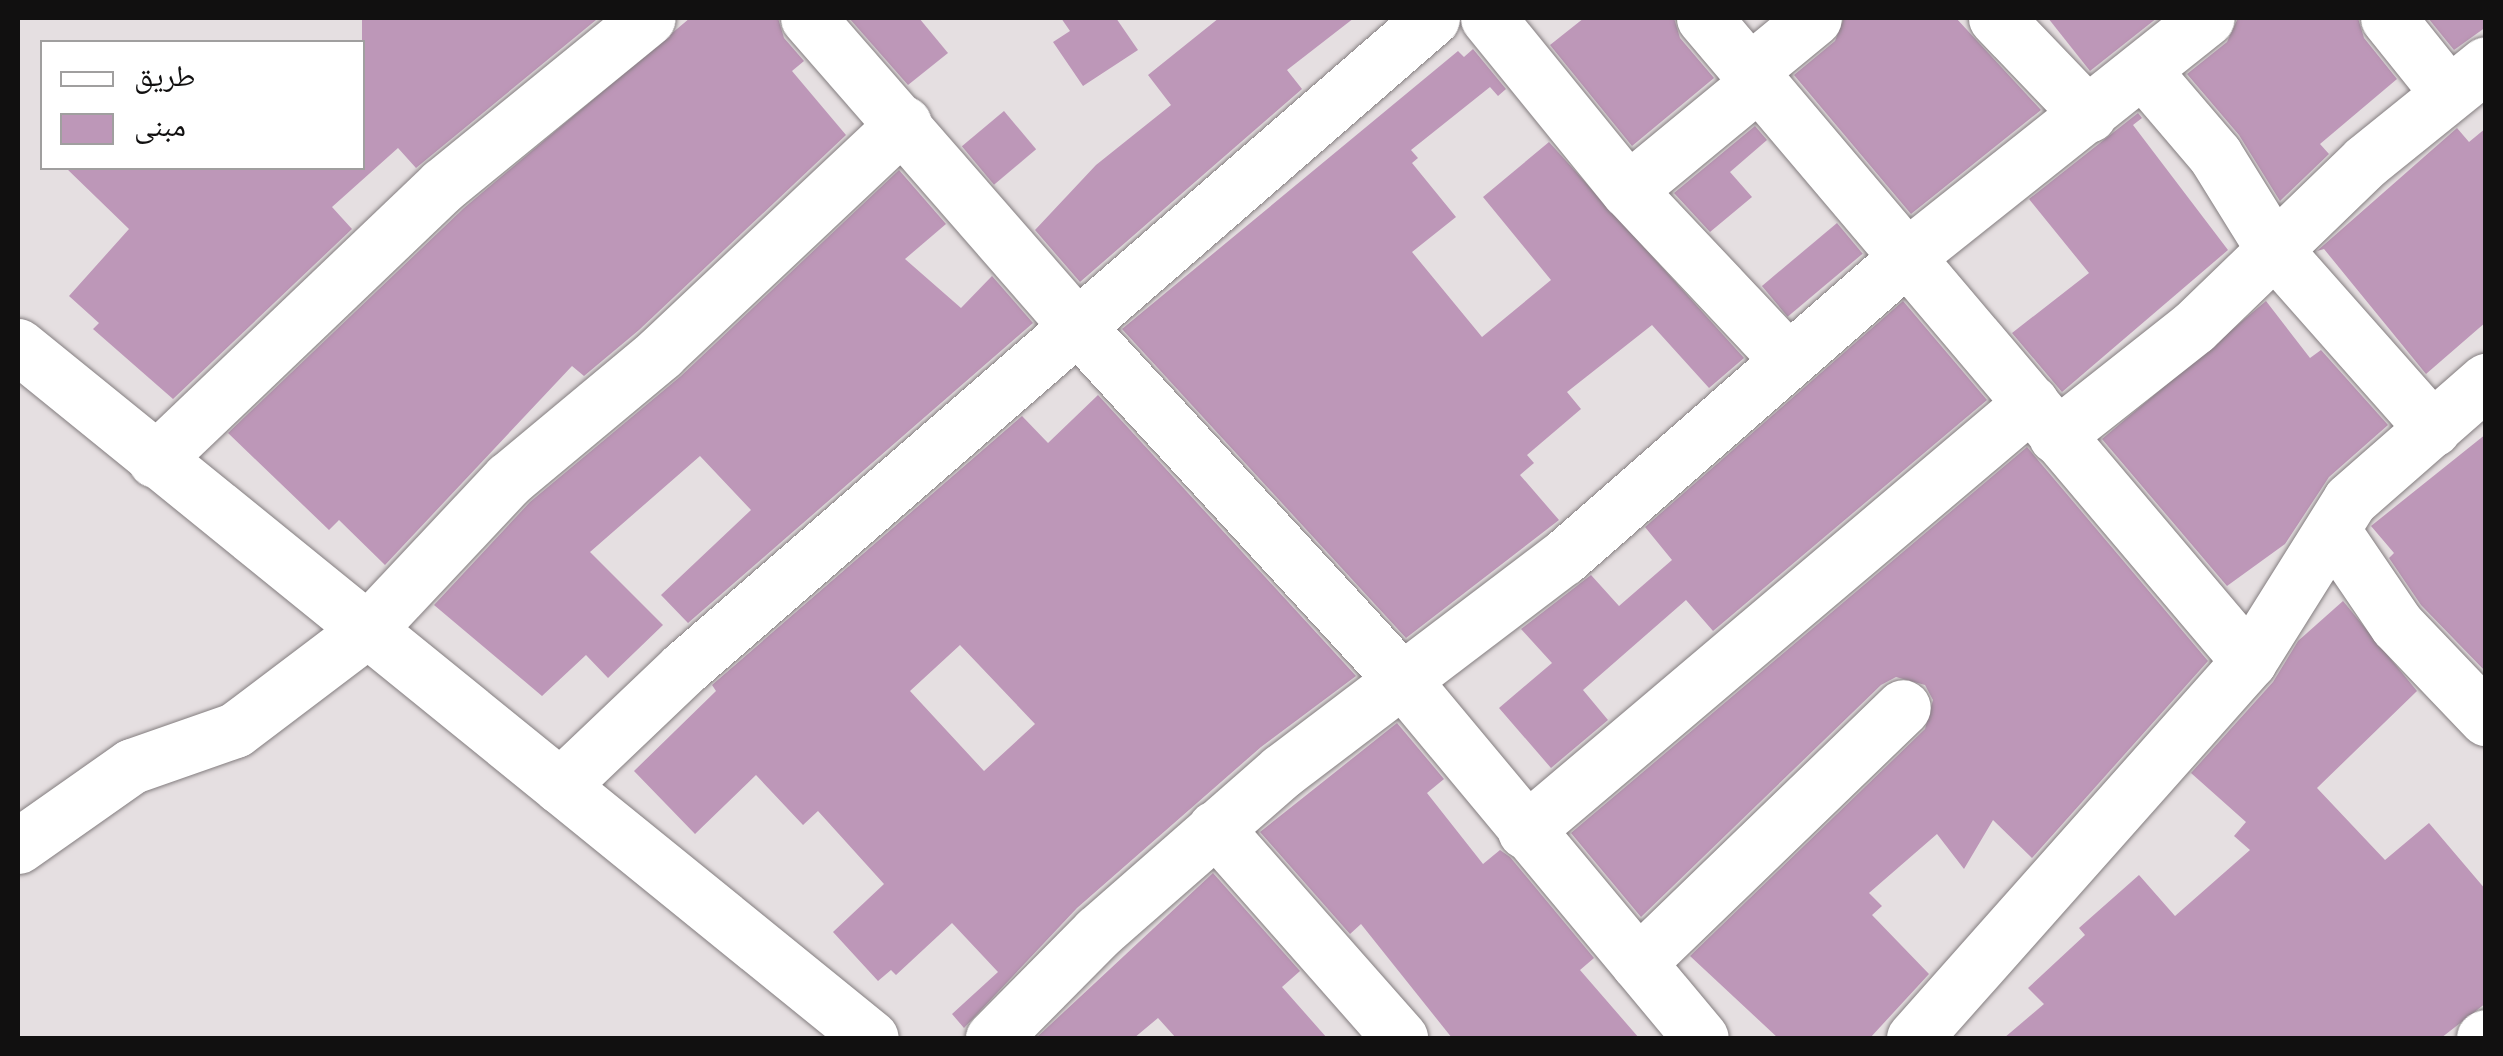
<!DOCTYPE html>
<meta charset="utf-8">
<style>
body{margin:0}
#map{position:relative;width:2503px;height:1056px;overflow:hidden;background:#e5dfe1;font-family:"Archivo Narrow","Noto Naskh Arabic",sans-serif}
div>[style]{position:absolute}
[style*='--x']{left:calc(var(--x)*1px);top:calc(var(--y)*1px);width:calc(var(--w)*1px);rotate:calc(var(--a)*1deg)}
.building>*{inset:0;background:#bd97b8;transform-origin:0 0}
.roads{filter:drop-shadow(0 0 2px #837d7f) drop-shadow(0 0 2px #837d7f)}
.minor>*{height:55px;margin:-27.5px;padding:0 27.5px;transform-origin:27.5px;border-radius:27.5px;background:#fff}
span{translate:-50% -50%;white-space:nowrap;text-align:center;line-height:1.15;-webkit-text-stroke:9px #fff;paint-order:stroke}
.frame{position:absolute;inset:0;border:20px solid #111010;pointer-events:none}
.legend{position:absolute;left:40px;top:40px;width:325px;height:130px;box-sizing:border-box;background:#fff;border:2px solid #a09f9f;margin:0;padding:12px 18px;list-style:none;font-size:30px;color:#111010}
.legend li{display:flex;align-items:center;gap:20px;height:50px}
.legend b{width:50px;border:2px solid #a09f9f}
</style>
<div id="map">
<div class="building">
<div style="clip-path:polygon(362px 18px,596px 20px,416px 168px,398px 148px,332px 207px,352px 229px,173px 399px,93px 329px,99px 323px,69px 296px,129px 229px,66px 168px,362px 168px)"></div>
<div style="clip-path:polygon(690px 18px,778px 18px,784px 38px,804px 61px,792px 71px,846px 135px,639px 330px,584px 376px,572px 366px,385px 565px,339px 520px,329px 530px,228px 433px,464px 208px)"></div>
<div style="clip-path:polygon(849px 18px,919px 18px,948px 53px,908px 85px)"></div>
<div style="clip-path:polygon(1061px 18px,1116px 18px,1138px 50px,1083px 86px,1053px 42px,1070px 31px)"></div>
<div style="clip-path:polygon(1219px 18px,1354px 18px,1287px 70px,1302px 89px,1080px 282px,1035px 230px,1096px 165px,1171px 105px,1148px 75px)"></div>
<div style="clip-path:polygon(1584px 18px,1674px 18px,1680px 38px,1714px 78px,1632px 146px,1550px 45px)"></div>
<div style="clip-path:polygon(1844px 18px,1956px 18px,2041px 110px,1911px 214px,1794px 75px,1835px 41px)"></div>
<div style="clip-path:polygon(2048px 18px,2157px 18px,2090px 71px)"></div>
<div style="clip-path:polygon(2238px 18px,2358px 18px,2364px 38px,2397px 79px,2320px 144px,2329px 154px,2280px 201px,2239px 135px,2187px 74px,2227px 42px)"></div>
<div style="clip-path:polygon(2428px 18px,2486px 18px,2486px 27px,2454px 50px)"></div>
<div style="clip-path:polygon(1473px 49px,1506px 89px,1498px 96px,1490px 87px,1411px 150px,1418px 158px,1412px 163px,1456px 217px,1412px 252px,1482px 337px,1551px 280px,1483px 197px,1549px 142px,1744px 358px,1709px 388px,1652px 325px,1567px 392px,1581px 409px,1527px 455px,1534px 463px,1520px 475px,1559px 520px,1406px 638px,1122px 329px,1458px 51px,1464px 57px)"></div>
<div style="left:1004px;top:111px;width:50px;height:55px;rotate:50deg"></div>
<div style="clip-path:polygon(2138px 113px,2142px 118px,2133px 125px,2228px 250px,2062px 392px,2012px 333px,2089px 273px,2029px 199px)"></div>
<div style="clip-path:polygon(1755px 126px,1767px 140px,1730px 172px,1752px 197px,1710px 232px,1674px 193px)"></div>
<div style="clip-path:polygon(2457px 128px,2469px 142px,2486px 128px,2486px 322px,2426px 374px,2324px 249px,2317px 251px)"></div>
<div style="clip-path:polygon(899px 170px,946px 224px,905px 259px,961px 308px,992px 276px,1033px 323px,688px 623px,661px 595px,751px 510px,700px 456px,590px 552px,663px 625px,608px 678px,586px 655px,542px 696px,434px 605px,530px 502px,681px 376px)"></div>
<div style="left:1837px;top:223px;width:40px;height:98px;rotate:50deg"></div>
<div style="clip-path:polygon(1903px 301px,1987px 400px,1713px 631px,1686px 600px,1583px 690px,1608px 720px,1551px 768px,1499px 708px,1552px 663px,1521px 629px,1591px 575px,1619px 606px,1672px 560px,1645px 527px)"></div>
<div style="clip-path:polygon(2266px 301px,2310px 358px,2321px 350px,2388px 425px,2329px 477px,2285px 544px,2227px 586px,2102px 439px)"></div>
<div style="clip-path:polygon(evenodd,1098px 395px,1356px 676px,1261px 747px,1077px 908px,964px 1028px,952px 1014px,998px 972px,952px 923px,896px 975px,891px 970px,878px 981px,833px 932px,884px 884px,818px 811px,803px 825px,756px 775px,695px 834px,634px 771px,716px 691px,712px 685px,1022px 416px,1048px 443px,1098px 395px,960px 645px,1035px 724px,984px 771px,910px 691px,960px 645px)"></div>
<div style="clip-path:polygon(2486px 434px,2486px 672px,2421px 605px,2389px 558px,2394px 553px,2371px 526px)"></div>
<div style="clip-path:polygon(2027px 447px,2208px 661px,2032px 858px,1993px 820px,1964px 869px,1937px 834px,1869px 893px,1882px 906px,1872px 915px,1929px 974px,1870px 1038px,1778px 1038px,1690px 956px,1925px 729px,1933px 700px,1925px 685px,1896px 677px,1881px 685px,1641px 917px,1571px 833px)"></div>
<div style="clip-path:polygon(2343px 601px,2417px 691px,2317px 788px,2385px 860px,2429px 823px,2486px 890px,2486px 1003px,2441px 1038px,2004px 1038px,2044px 1004px,2028px 988px,2085px 935px,2079px 928px,2139px 875px,2175px 916px,2250px 850px,2234px 836px,2246px 822px,2191px 773px,2273px 682px,2298px 641px)"></div>
<div style="clip-path:polygon(1397px 723px,1444px 779px,1427px 793px,1483px 864px,1500px 850px,1510px 857px,1594px 958px,1580px 970px,1639px 1038px,1452px 1038px,1361px 924px,1350px 934px,1260px 832px)"></div>
<div style="clip-path:polygon(1213px 873px,1300px 971px,1282px 987px,1327px 1038px,1176px 1038px,1158px 1018px,1134px 1038px,1036px 1038px)"></div>
</div>
<div class="roads">
<div class="minor">
<div style="--x:808;--y:18;--w:406;--a:48.9"></div>
<div style="--x:1075;--y:324;--w:488;--a:47.4"></div>
<div style="--x:1405;--y:683;--w:462;--a:50.2"></div>
<div style="--x:1488;--y:18;--w:222;--a:50.9"></div>
<div style="--x:1628;--y:190;--w:233;--a:46.7"></div>
<div style="--x:1704;--y:18;--w:843;--a:49.72"></div>
<div style="--x:1996;--y:18;--w:134;--a:46.2"></div>
<div style="--x:2388;--y:18;--w:96;--a:51.3"></div>
<div style="--x:1752;--y:69;--w:80;--a:-39.4"></div>
<div style="--x:2145;--y:73;--w:108;--a:49.5"></div>
<div style="--x:2215;--y:155;--w:108;--a:58.2"></div>
<div style="--x:2272;--y:247;--w:243;--a:48.5"></div>
<div style="--x:1628;--y:190;--w:170;--a:-39.5"></div>
<div style="--x:18;--y:346;--w:1098;--a:39.05"></div>
<div style="--x:2056;--y:436;--w:176;--a:-38.3"></div>
<div style="--x:2194;--y:327;--w:239;--a:-44"></div>
<div style="--x:2366;--y:161;--w:154;--a:-38.9"></div>
<div style="--x:155;--y:460;--w:398;--a:-43.7"></div>
<div style="--x:443;--y:185;--w:264;--a:-39.2"></div>
<div style="--x:2333;--y:531;--w:114;--a:55.8"></div>
<div style="--x:2397;--y:625;--w:129;--a:46.3"></div>
<div style="--x:560;--y:786;--w:171;--a:-43.6"></div>
<div style="--x:684;--y:668;--w:991;--a:-40.99"></div>
<div style="--x:1215;--y:828;--w:280;--a:48.6"></div>
<div style="--x:1525;--y:831;--w:663;--a:-40.23"></div>
<div style="--x:18;--y:846;--w:139;--a:-35.1"></div>
<div style="--x:132;--y:766;--w:109;--a:-19.3"></div>
<div style="--x:235;--y:730;--w:166;--a:-37.1"></div>
<div style="--x:367;--y:630;--w:207;--a:-46.8"></div>
<div style="--x:509;--y:479;--w:197;--a:-39.8"></div>
<div style="--x:660;--y:353;--w:335;--a:-43.3"></div>
<div style="--x:1638;--y:963;--w:368;--a:-44"></div>
<div style="--x:993;--y:1038;--w:149;--a:-45.3"></div>
<div style="--x:1098;--y:932;--w:244;--a:-41.2"></div>
<div style="--x:1282;--y:771;--w:353;--a:-37.2"></div>
<div style="--x:1563;--y:558;--w:461;--a:-41.2"></div>
<div style="--x:1910;--y:254;--w:379;--a:-38.5"></div>
<div style="--x:1914;--y:1038;--w:504;--a:-48.38"></div>
<div style="--x:2249;--y:661;--w:190;--a:-57.9"></div>
<div style="--x:2350;--y:500;--w:181;--a:-41.2"></div>
<div style="--x:2484;--y:1038;--w:2;--a:-27"></div>
</div>
</div>
<div class="frame"></div>
<ul class="legend">
<li><b style="height:12px;background:#fff"></b>طريق</li>
<li><b style="height:28px;background:#bd97b8"></b>مبنى</li>
</ul>
</div>
